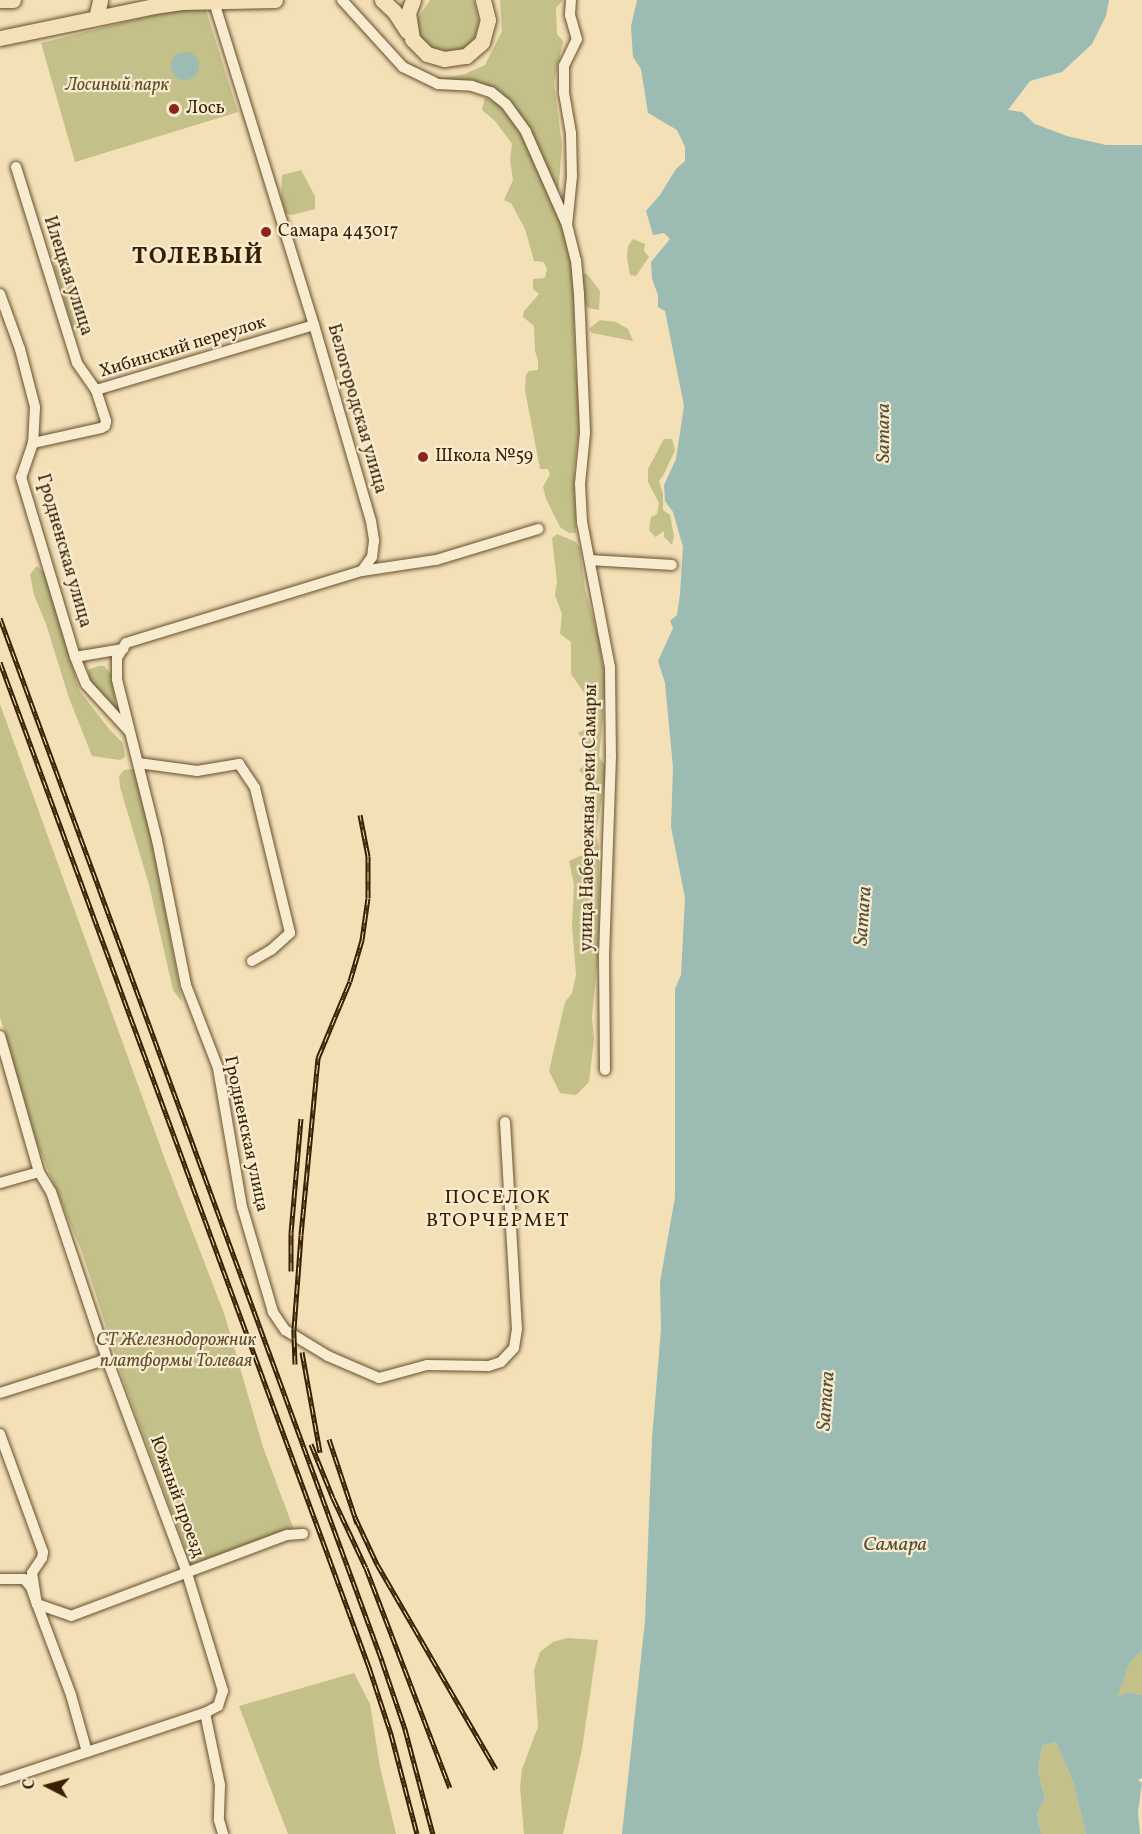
<!DOCTYPE html>
<meta charset="utf-8">
<style>
body{margin:0}
#map{position:relative;width:1142px;height:1834px;overflow:hidden;background:#f3e0b7;font-family:Vollkorn,serif}
div>[style]{position:absolute}
[style*='--x']{left:calc(var(--x)*1px);top:calc(var(--y)*1px);width:calc(var(--w)*1px);rotate:calc(var(--a)*1deg)}
.green>*{inset:0;background:#c3c089;transform-origin:0 0}
.water>*{inset:0;background:#9cbcb3}
.round{border-radius:50%}
.roads{filter:drop-shadow(0 0 2px #674f2e) drop-shadow(0 0 2px #674f2e)}
.street>*{height:10px;margin:-5px;padding:0 5px;transform-origin:5px;border-radius:5px;background:#f7ebd0}
.primary>*{height:15px;margin:-7.5px;padding:0 7.5px;transform-origin:7.5px;border-radius:7.5px;background:#f3e0b7}
.rail>*{height:5px;margin-top:-2.5px;transform-origin:0;background:repeating-linear-gradient(90deg,#f7ebd0 0 9px,#381f01 0 18px);box-sizing:border-box;border-block:2px solid #381f01}
.dots>*{width:16px;height:16px;translate:-50% -50%;box-sizing:border-box;border:3px solid #f7ebd0;border-radius:50%}
span{translate:-50% -50%;white-space:nowrap;text-align:center;line-height:1.15;-webkit-text-stroke:4.5px #f7ebd0;paint-order:stroke}
.park-label{font-size:18px;color:#624f2a;font-style:italic}
.poi-label{font-size:18px;color:#381f01}
.left{translate:0 -50%;text-align:left}
.street-label{font-size:18px;color:#381f01}
.water-label{font-size:20px;color:#564e36;font-style:italic}
.neighbourhood-label{font-size:20px;color:#381f01;letter-spacing:1.5px}
.district-label{font-size:24px;color:#381f01;font-weight:700;letter-spacing:1.5px}
.north{position:absolute;left:18px;top:1756px;width:60px;height:60px;-webkit-text-stroke:4px #f7ebd0;paint-order:stroke;rotate:276deg;font-size:16px;font-weight:700;line-height:24px;text-align:center;color:#381f01}
.north::after{content:'';display:block;margin:auto;width:21px;height:27px;background:#381f01;clip-path:polygon(50% 0,100% 100%,50% 72%,0 100%)}
</style>
<div id="map">
<div class="green">
<div style="clip-path:polygon(430px 0,474px 0,479px 22px,475px 37px,466px 48px,449px 54px,432px 50px,418px 36px,416px 21px)"></div>
<div style="clip-path:polygon(500px 0,563px 0,556px 8px,557px 34px,563px 41px,554px 83px,562px 146px,557px 207px,534px 143px,515px 107px,497px 93px,419px 76px,411px 64px,429px 76px,445px 78px,465px 74px,485px 65px,502px 31px)"></div>
<div style="clip-path:polygon(186px 7px,206px 10px,238px 112px,75px 162px,41px 43px)"></div>
<div style="clip-path:polygon(485px 98px,498px 104px,516px 126px,531px 154px,558px 215px,573px 266px,575px 366px,581px 413px,574px 469px,576px 533px,569px 533px,560px 527px,546px 499px,543px 487px,550px 474px,548px 469px,540px 469px,525px 390px,526px 375px,529px 371px,538px 370px,538px 361px,535px 351px,534px 326px,523px 317px,524px 311px,539px 294px,533px 289px,533px 279px,545px 278px,547px 268px,543px 262px,534px 261px,525px 229px,511px 203px,504px 200px,513px 180px,510px 160px,512px 144px,495px 121px,482px 110px)"></div>
<div style="clip-path:polygon(301px 170px,315px 196px,315px 209px,292px 215px,285px 213px,281px 197px,282px 175px)"></div>
<div style="clip-path:polygon(633px 239px,645px 244px,644px 251px,649px 257px,636px 276px,630px 275px,627px 258px,628px 246px)"></div>
<div style="left:68px;top:261px;width:33px;height:15px;rotate:72deg"></div>
<div style="clip-path:polygon(583px 274px,587px 274px,600px 291px,599px 310px,588px 308px,584px 301px)"></div>
<div style="left:79px;top:293px;width:32px;height:16px;rotate:74deg"></div>
<div style="clip-path:polygon(600px 320px,616px 322px,628px 329px,633px 341px,592px 333px,589px 329px)"></div>
<div style="clip-path:polygon(664px 439px,672px 439px,675px 450px,664px 474px,659px 481px,663px 493px,663px 510px,670px 515px,674px 536px,672px 545px,664px 537px,664px 531px,655px 537px,649px 530px,651px 517px,657px 514px,659px 503px,648px 482px,648px 469px)"></div>
<div style="clip-path:polygon(557px 534px,576px 542px,580px 549px,585px 589px,599px 639px,606px 688px,599px 757px,607px 768px,596px 834px,599px 847px,599px 946px,592px 1017px,594px 1039px,589px 1082px,576px 1095px,560px 1093px,549px 1071px,565px 1002px,572px 993px,576px 975px,572px 926px,574px 885px,569px 861px,582px 855px,587px 831px,582px 807px,591px 795px,586px 778px,579px 770px,586px 763px,588px 747px,578px 733px,591px 726px,587px 697px,571px 674px,571px 642px,560px 634px,562px 614px,555px 595px,557px 582px,552px 538px)"></div>
<div style="clip-path:polygon(37px 566px,47px 576px,79px 690px,109px 729px,123px 743px,125px 757px,120px 760px,92px 756px,69px 698px,46px 624px,34px 595px,30px 574px)"></div>
<div style="clip-path:polygon(99px 666px,104px 666px,111px 674px,116px 708px,110px 706px,90px 681px,88px 670px)"></div>
<div style="clip-path:polygon(0 704px,167px 1165px,225px 1316px,263px 1447px,294px 1530px,192px 1567px,123px 1379px,82px 1252px,36px 1141px,0 1017px)"></div>
<div style="clip-path:polygon(132px 769px,137px 774px,157px 865px,182px 1002px,173px 990px,149px 885px,120px 787px,119px 776px,124px 770px)"></div>
<div style="clip-path:polygon(567px 1638px,598px 1640px,582px 1749px,563px 1834px,524px 1834px,520px 1787px,522px 1769px,538px 1727px,534px 1670px,540px 1652px,553px 1642px)"></div>
<div style="clip-path:polygon(1142px 1650px,1142px 1695px,1129px 1692px,1116px 1698px,1130px 1663px)"></div>
<div style="clip-path:polygon(354px 1673px,370px 1704px,380px 1767px,396px 1834px,288px 1834px,239px 1706px)"></div>
<div style="clip-path:polygon(1056px 1742px,1073px 1782px,1086px 1834px,1041px 1834px,1037px 1813px,1045px 1799px,1038px 1773px,1042px 1746px)"></div>
</div>
<div class="water">
<div style="clip-path:polygon(637px 0,1109px 0,1106px 16px,1092px 44px,1062px 72px,1030px 81px,1008px 110px,1022px 112px,1035px 124px,1067px 136px,1106px 145px,1142px 145px,1142px 1650px,1130px 1663px,1117px 1697px,1129px 1692px,1142px 1695px,1142px 1778px,1138px 1780px,1142px 1783px,1138px 1812px,1140px 1834px,1086px 1834px,1073px 1782px,1056px 1742px,1042px 1746px,1038px 1772px,1045px 1799px,1037px 1813px,1041px 1834px,622px 1834px,645px 1621px,652px 1438px,661px 1329px,660px 1282px,675px 1197px,675px 989px,681px 975px,685px 898px,671px 827px,673px 767px,665px 683px,658px 661px,673px 628px,670px 621px,677px 615px,680px 594px,683px 547px,673px 512px,665px 501px,664px 485px,676px 459px,684px 406px,665px 311px,658px 307px,658px 295px,652px 279px,651px 262px,670px 239px,664px 233px,653px 235px,646px 211px,660px 195px,676px 169px,685px 161px,685px 147px,677px 130px,648px 113px,641px 69px,633px 57px,632px 43px,631px 26px)"></div>
<div class="round" style="left:171px;top:52px;width:28px;height:28px"></div>
</div>
<div class="roads">
<div class="street">
<div style="--x:342;--y:0;--w:91;--a:47.7"></div>
<div style="--x:403;--y:67;--w:39;--a:26"></div>
<div style="--x:438;--y:84;--w:34;--a:3"></div>
<div style="--x:472;--y:86;--w:20;--a:18"></div>
<div style="--x:491;--y:92;--w:19;--a:39"></div>
<div style="--x:506;--y:104;--w:34;--a:54"></div>
<div style="--x:526;--y:132;--w:102;--a:66.2"></div>
<div style="--x:571;--y:0;--w:15;--a:94"></div>
<div style="--x:570;--y:15;--w:25;--a:74"></div>
<div style="--x:577;--y:39;--w:30;--a:116"></div>
<div style="--x:564;--y:66;--w:27;--a:90"></div>
<div style="--x:564;--y:93;--w:41;--a:80.1"></div>
<div style="--x:571;--y:133;--w:43;--a:88.7"></div>
<div style="--x:572;--y:176;--w:49;--a:95.8"></div>
<div style="--x:567;--y:225;--w:36;--a:76"></div>
<div style="--x:576;--y:260;--w:34;--a:85"></div>
<div style="--x:579;--y:294;--w:139;--a:87.5"></div>
<div style="--x:585;--y:433;--w:51;--a:95.6"></div>
<div style="--x:580;--y:484;--w:38;--a:87"></div>
<div style="--x:582;--y:522;--w:148;--a:79.1"></div>
<div style="--x:610;--y:667;--w:89;--a:89.4"></div>
<div style="--x:611;--y:756;--w:199;--a:92"></div>
<div style="--x:604;--y:955;--w:115;--a:89.5"></div>
<div style="--x:214;--y:2;--w:338;--a:72.8"></div>
<div style="--x:314;--y:325;--w:204;--a:73.8"></div>
<div style="--x:371;--y:521;--w:20;--a:81"></div>
<div style="--x:374;--y:541;--w:16;--a:97"></div>
<div style="--x:372;--y:557;--w:17;--a:126"></div>
<div style="--x:16;--y:167;--w:205;--a:72.7"></div>
<div style="--x:77;--y:363;--w:33;--a:55"></div>
<div style="--x:96;--y:390;--w:33;--a:72"></div>
<div style="--x:106;--y:421;--w:5;--a:101"></div>
<div style="--x:105;--y:426;--w:4;--a:153"></div>
<div style="--x:101;--y:428;--w:70;--a:167.6"></div>
<div style="--x:0;--y:294;--w:59;--a:70"></div>
<div style="--x:20;--y:349;--w:60;--a:75.5"></div>
<div style="--x:35;--y:407;--w:36;--a:93"></div>
<div style="--x:33;--y:443;--w:36;--a:109"></div>
<div style="--x:21;--y:477;--w:188;--a:73.3"></div>
<div style="--x:75;--y:657;--w:29;--a:68"></div>
<div style="--x:86;--y:684;--w:64;--a:47.5"></div>
<div style="--x:96;--y:390;--w:227;--a:-16.6"></div>
<div style="--x:590;--y:560;--w:82;--a:3.5"></div>
<div style="--x:75;--y:657;--w:49;--a:-9.5"></div>
<div style="--x:138;--y:763;--w:60;--a:7.7"></div>
<div style="--x:197;--y:771;--w:43;--a:-9.5"></div>
<div style="--x:239;--y:764;--w:29;--a:56"></div>
<div style="--x:255;--y:788;--w:149;--a:76.4"></div>
<div style="--x:290;--y:933;--w:25;--a:138"></div>
<div style="--x:271;--y:950;--w:22;--a:150"></div>
<div style="--x:0;--y:1036;--w:141;--a:74"></div>
<div style="--x:39;--y:1172;--w:41;--a:164.2"></div>
<div style="--x:505;--y:1122;--w:207;--a:86.7"></div>
<div style="--x:517;--y:1329;--w:19;--a:99"></div>
<div style="--x:514;--y:1348;--w:19;--a:133"></div>
<div style="--x:501;--y:1362;--w:13;--a:162"></div>
<div style="--x:489;--y:1366;--w:62;--a:-179.1"></div>
<div style="--x:427;--y:1365;--w:50;--a:164.8"></div>
<div style="--x:379;--y:1378;--w:56;--a:-156.7"></div>
<div style="--x:328;--y:1356;--w:50;--a:-148.8"></div>
<div style="--x:285;--y:1330;--w:22;--a:-124"></div>
<div style="--x:273;--y:1312;--w:109;--a:-106.4"></div>
<div style="--x:242;--y:1207;--w:141;--a:-99.8"></div>
<div style="--x:218;--y:1068;--w:89;--a:-111.1"></div>
<div style="--x:186;--y:985;--w:148;--a:-101.3"></div>
<div style="--x:157;--y:840;--w:166;--a:-104"></div>
<div style="--x:117;--y:679;--w:21;--a:-90"></div>
<div style="--x:117;--y:658;--w:17;--a:-59"></div>
<div style="--x:126;--y:643;--w:247;--a:-17"></div>
<div style="--x:362;--y:571;--w:75;--a:-8.5"></div>
<div style="--x:436;--y:560;--w:107;--a:-16.9"></div>
<div style="--x:0;--y:1393;--w:112;--a:-17.6"></div>
<div style="--x:0;--y:1434;--w:126;--a:70"></div>
<div style="--x:43;--y:1552;--w:6;--a:99"></div>
<div style="--x:42;--y:1558;--w:18;--a:124"></div>
<div style="--x:32;--y:1573;--w:31;--a:81"></div>
<div style="--x:37;--y:1604;--w:97;--a:69.5"></div>
<div style="--x:71;--y:1695;--w:59;--a:74.3"></div>
<div style="--x:0;--y:1579;--w:24;--a:0"></div>
<div style="--x:24;--y:1579;--w:11;--a:49"></div>
<div style="--x:31;--y:1587;--w:18;--a:71"></div>
<div style="--x:37;--y:1604;--w:36;--a:19"></div>
<div style="--x:71;--y:1616;--w:231;--a:-20.6"></div>
<div style="--x:287;--y:1535;--w:16;--a:-4"></div>
<div style="--x:205;--y:1713;--w:74;--a:78.2"></div>
<div style="--x:220;--y:1785;--w:35;--a:92"></div>
<div style="--x:219;--y:1820;--w:15;--a:74"></div>
<div style="--x:0;--y:1781;--w:216;--a:-18.4"></div>
<div style="--x:205;--y:1713;--w:15;--a:-28"></div>
<div style="--x:218;--y:1706;--w:16;--a:-72"></div>
<div style="--x:223;--y:1691;--w:123;--a:-107"></div>
<div style="--x:187;--y:1573;--w:228;--a:-110.5"></div>
<div style="--x:107;--y:1359;--w:176;--a:-108.5"></div>
<div style="--x:51;--y:1192;--w:23;--a:-121"></div>
</div>
<div class="primary">
<div style="--x:0;--y:0;--w:13;--a:0"></div>
<div style="--x:382;--y:0;--w:16;--a:43"></div>
<div style="--x:394;--y:11;--w:24;--a:57"></div>
<div style="--x:413;--y:0;--w:14;--a:111"></div>
<div style="--x:408;--y:13;--w:26;--a:81"></div>
<div style="--x:412;--y:39;--w:21;--a:45"></div>
<div style="--x:427;--y:54;--w:18;--a:16"></div>
<div style="--x:444;--y:59;--w:22;--a:-8"></div>
<div style="--x:466;--y:56;--w:21;--a:-41"></div>
<div style="--x:482;--y:42;--w:23;--a:-75"></div>
<div style="--x:488;--y:20;--w:21;--a:-104"></div>
<div style="--x:96;--y:18;--w:18;--a:-77"></div>
<div style="--x:0;--y:38;--w:157;--a:-11.7"></div>
<div style="--x:154;--y:6;--w:28;--a:-8"></div>
<div style="--x:182;--y:2;--w:93;--a:-1.2"></div>
</div>
</div>
<div class="rail">
<div style="--x:0;--y:618;--w:1111;--a:69.88"></div>
<div style="--x:382;--y:1661;--w:72;--a:71.3"></div>
<div style="--x:405;--y:1729;--w:109;--a:75.1"></div>
<div style="--x:0;--y:662;--w:1071;--a:69.84"></div>
<div style="--x:369;--y:1667;--w:71;--a:71.8"></div>
<div style="--x:391;--y:1734;--w:103;--a:75.4"></div>
<div style="--x:291;--y:1271;--w:38;--a:-90"></div>
<div style="--x:291;--y:1233;--w:115;--a:-85"></div>
<div style="--x:302;--y:1352;--w:102;--a:79.8"></div>
<div style="--x:295;--y:1364;--w:35;--a:-92"></div>
<div style="--x:294;--y:1329;--w:94;--a:-85.7"></div>
<div style="--x:301;--y:1235;--w:178;--a:-84.5"></div>
<div style="--x:318;--y:1058;--w:83;--a:-67.4"></div>
<div style="--x:350;--y:981;--w:43;--a:-73.7"></div>
<div style="--x:362;--y:940;--w:42;--a:-81.9"></div>
<div style="--x:368;--y:898;--w:42;--a:-90"></div>
<div style="--x:368;--y:856;--w:42;--a:-101"></div>
<div style="--x:329;--y:1439;--w:89;--a:71.6"></div>
<div style="--x:311;--y:1444;--w:58;--a:67.8"></div>
<div style="--x:333;--y:1498;--w:77;--a:64.8"></div>
<div style="--x:366;--y:1568;--w:235;--a:69.1"></div>
<div style="--x:355;--y:1517;--w:52;--a:64.9"></div>
<div style="--x:377;--y:1564;--w:237;--a:59.9"></div>
</div>
<div class="dots">
<div style="left:174px;top:109px;background:#8f2418"></div>
<div style="left:266px;top:232px;background:#8f2418"></div>
<div style="left:423px;top:457px;background:#8f2418"></div>
</div>
<div class="park-label">
<span style="left:117px;top:86px">Лосиный парк</span>
<span style="left:176px;top:1352px">СТ Железнодорожник<br>платформы Толевая</span>
</div>
<div class="poi-label">
<span class="left" style="left:186px;top:109px">Лось</span>
<span class="left" style="left:278px;top:232px">Самара 443017</span>
<span class="left" style="left:435px;top:457px">Школа №59</span>
</div>
<div class="street-label">
<span style="left:67px;top:276px;rotate:72deg">Илецкая улица</span>
<span style="left:183px;top:348px;rotate:-17deg">Хибинский переулок</span>
<span style="left:356px;top:409px;rotate:74deg">Белогородская улица</span>
<span style="left:63px;top:551px;rotate:74deg">Гродненская улица</span>
<span style="left:590px;top:818px;rotate:-89deg">улица Набережная реки Самары</span>
<span style="left:245px;top:1134px;rotate:78deg">Гродненская улица</span>
<span style="left:176px;top:1497px;rotate:70deg">Южный проезд</span>
</div>
<div class="water-label">
<span style="left:884px;top:433px;rotate:-90deg">Samara</span>
<span style="left:864px;top:916px;rotate:-86deg">Samara</span>
<span style="left:827px;top:1401px;rotate:-86deg">Samara</span>
<span style="left:895px;top:1545px">Самара</span>
</div>
<div class="neighbourhood-label">
<span style="left:498px;top:1210px">ПОСЕЛОК<br>ВТОРЧЕРМЕТ</span>
</div>
<div class="district-label">
<span style="left:198px;top:258px">ТОЛЕВЫЙ</span>
</div>
<div class="north">С</div>
</div>
